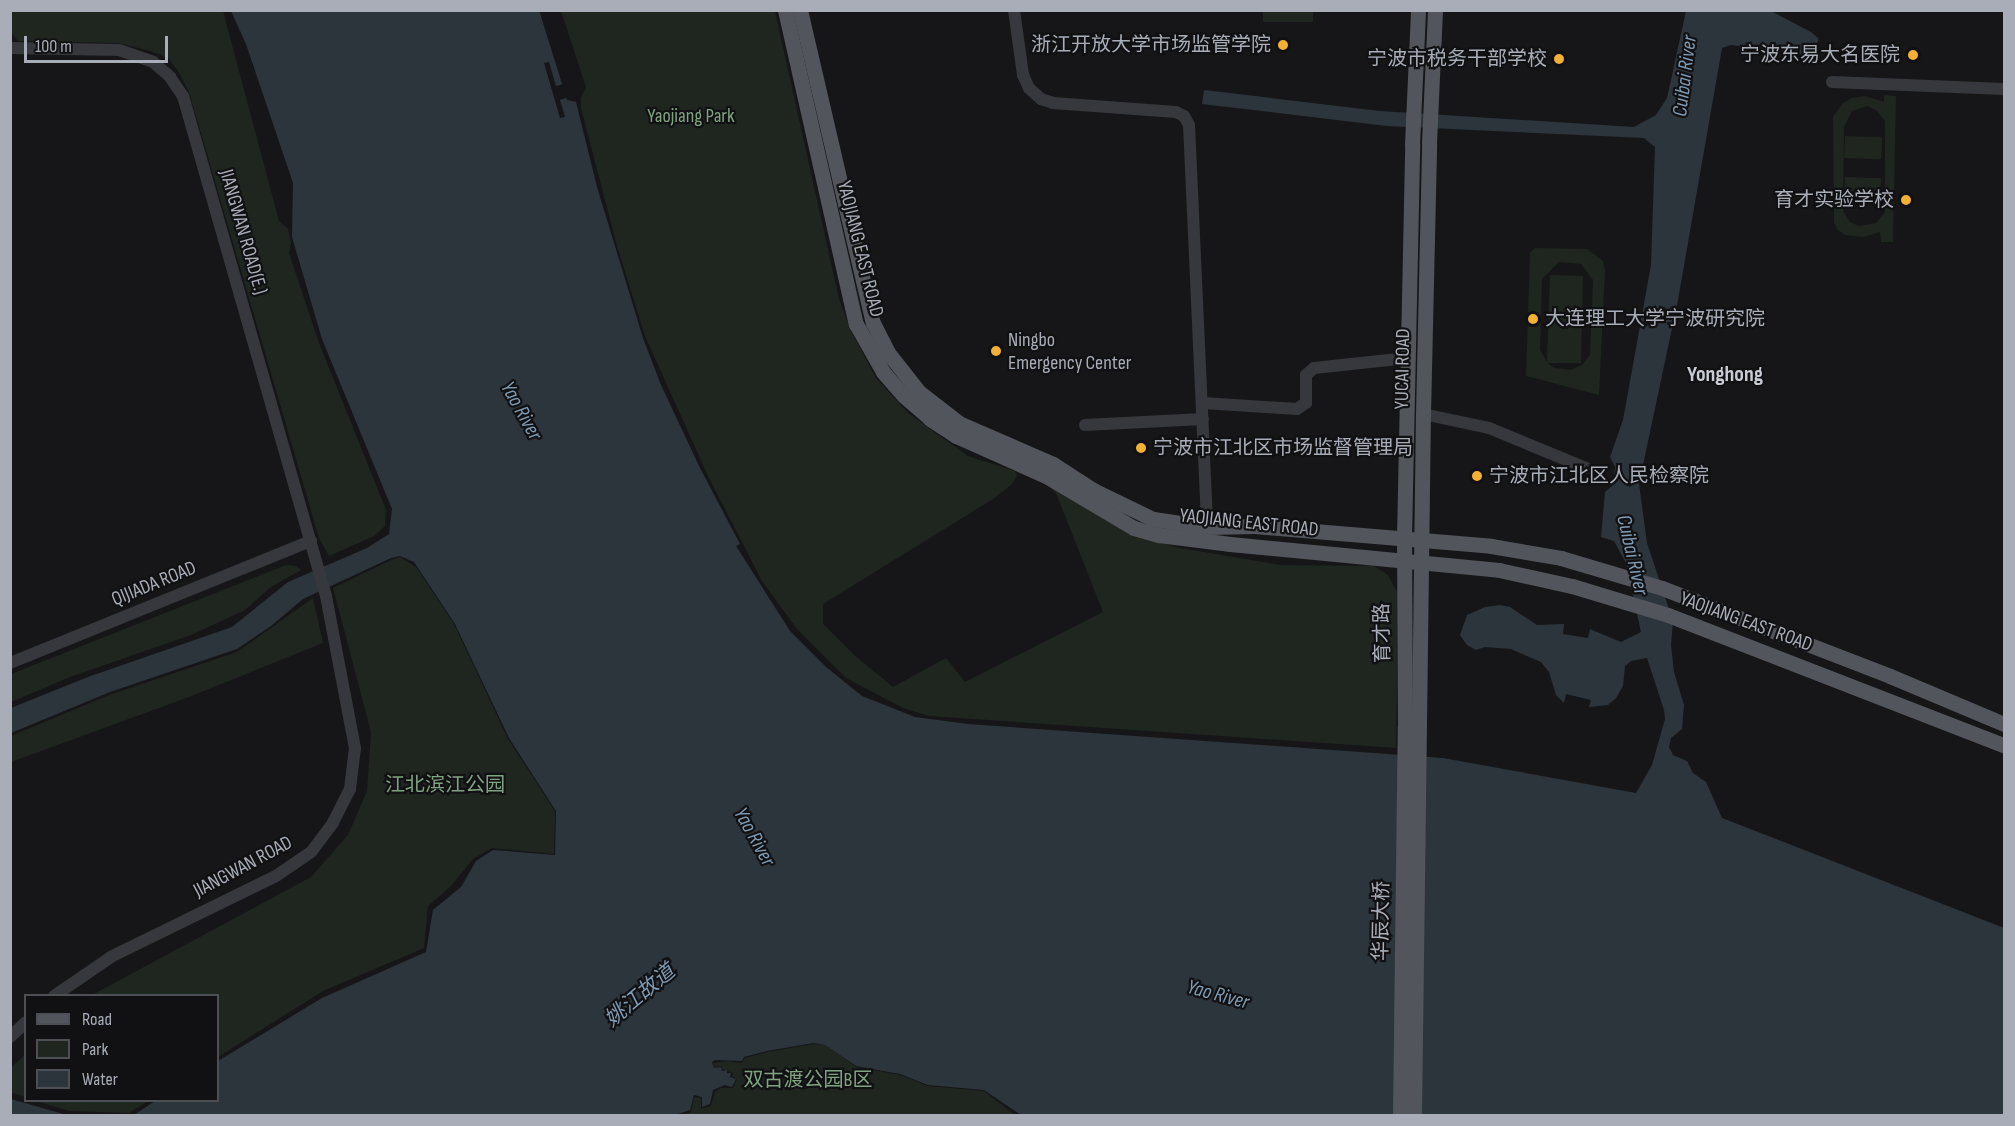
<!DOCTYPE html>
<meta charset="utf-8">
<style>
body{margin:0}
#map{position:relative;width:2015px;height:1126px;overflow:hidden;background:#161618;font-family:"Sofia Sans Condensed","Noto Sans SC",sans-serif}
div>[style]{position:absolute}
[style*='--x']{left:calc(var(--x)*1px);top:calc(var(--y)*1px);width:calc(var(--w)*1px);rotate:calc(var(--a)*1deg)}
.green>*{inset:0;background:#1e261f;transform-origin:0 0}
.water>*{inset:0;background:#2c353c}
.pier>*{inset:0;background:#161618}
.minor>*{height:12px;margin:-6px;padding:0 6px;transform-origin:6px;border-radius:6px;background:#37383d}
.major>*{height:15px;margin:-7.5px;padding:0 7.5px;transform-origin:7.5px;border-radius:7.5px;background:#53555c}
.dots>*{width:16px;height:16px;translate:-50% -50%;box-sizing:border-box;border:3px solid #111113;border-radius:50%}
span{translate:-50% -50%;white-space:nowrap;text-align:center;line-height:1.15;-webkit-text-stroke:4.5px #111113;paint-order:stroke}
.poi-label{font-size:20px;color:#a8adb8}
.right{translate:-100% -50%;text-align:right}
.left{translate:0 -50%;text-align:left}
.park-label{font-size:20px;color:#7fa381}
.street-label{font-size:20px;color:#a8adb8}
.water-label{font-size:21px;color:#7f9bb3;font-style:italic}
.quarter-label{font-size:22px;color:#c9ccd4;font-weight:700}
.frame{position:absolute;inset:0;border:12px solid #a8adb8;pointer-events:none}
.legend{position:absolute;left:24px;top:994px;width:195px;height:108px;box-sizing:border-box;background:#111113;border:2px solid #4d4f55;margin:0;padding:8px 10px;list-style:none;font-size:18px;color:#a8adb8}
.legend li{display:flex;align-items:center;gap:12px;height:30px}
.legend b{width:30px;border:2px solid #4d4f55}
.scale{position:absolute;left:24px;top:36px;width:144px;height:27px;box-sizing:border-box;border:3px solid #a8adb8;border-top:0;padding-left:8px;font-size:18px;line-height:21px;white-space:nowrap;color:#a8adb8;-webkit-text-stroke:4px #111113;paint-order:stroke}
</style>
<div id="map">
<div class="green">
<div style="clip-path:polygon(10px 11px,223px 11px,279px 221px,288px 229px,291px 242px,289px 253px,319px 343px,386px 510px,385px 526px,374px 536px,329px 556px,319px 538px,189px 92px,178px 71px,169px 59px,151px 51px,118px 43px,18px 41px,11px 33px)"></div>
<div style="clip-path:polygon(561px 11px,775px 11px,839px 299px,851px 331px,876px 378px,908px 413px,968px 456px,1015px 471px,1017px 476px,1011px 485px,993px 499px,823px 604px,823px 624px,854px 655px,893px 687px,946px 658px,965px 682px,1103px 612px,1056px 493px,1050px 487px,1125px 530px,1175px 547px,1281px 565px,1374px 566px,1388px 575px,1398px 594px,1396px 748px,929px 716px,903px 708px,846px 678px,797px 629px,762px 581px,708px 476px,645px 336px,617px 246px,581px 108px,581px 97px,586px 87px)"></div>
<div style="left:1263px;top:11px;width:50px;height:11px"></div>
<div style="clip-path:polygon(evenodd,1884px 95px,1896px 96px,1893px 242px,1881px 242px,1880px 232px,1864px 237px,1845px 235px,1837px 229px,1834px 222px,1833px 117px,1843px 103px,1852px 98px,1865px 96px,1884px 102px,1884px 95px,1867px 106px,1876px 110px,1885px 121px,1885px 212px,1876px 223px,1859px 226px,1850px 222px,1843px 211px,1844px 127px,1852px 111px,1867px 106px)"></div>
<div style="left:1845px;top:136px;width:37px;height:22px;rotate:2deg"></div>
<div style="left:1845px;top:177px;width:36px;height:22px;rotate:2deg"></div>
<div style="clip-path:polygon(evenodd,1535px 248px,1587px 249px,1603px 261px,1605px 270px,1599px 395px,1526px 376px,1530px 253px,1535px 248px,1559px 262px,1581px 264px,1593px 280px,1590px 355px,1582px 365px,1570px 370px,1555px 368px,1547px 363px,1581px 363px,1583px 276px,1550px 275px,1547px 362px,1540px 350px,1542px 279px,1559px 262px)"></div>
<div style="clip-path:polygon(400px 557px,416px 567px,454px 624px,508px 739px,555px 811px,554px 854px,492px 848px,473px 859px,451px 886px,428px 906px,424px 948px,323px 991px,218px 1057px,218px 996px,92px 995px,311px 877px,348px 835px,367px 791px,371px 732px,333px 588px,393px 559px)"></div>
<div style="clip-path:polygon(286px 565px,296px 566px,301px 570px,271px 587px,245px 610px,191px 635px,70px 677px,11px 702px,11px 674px)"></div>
<div style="clip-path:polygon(313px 598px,323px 643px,189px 697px,11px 762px,11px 736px,109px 695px,237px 652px)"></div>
<div style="clip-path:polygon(813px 1044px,825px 1045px,856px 1067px,900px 1075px,928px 1086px,984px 1091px,1015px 1115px,679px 1116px,691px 1112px,694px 1097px,701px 1098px,701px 1109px,711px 1106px,715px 1092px,721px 1088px,733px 1088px,737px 1079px,732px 1076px,733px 1073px,722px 1069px,722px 1066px,714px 1067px,713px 1063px,728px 1061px,742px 1063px,745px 1058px,768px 1052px)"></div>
<div style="clip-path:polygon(25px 1055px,25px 1097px,10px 1092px,11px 1067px)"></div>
<div style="clip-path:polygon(36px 1101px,148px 1101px,129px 1113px,69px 1111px)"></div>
</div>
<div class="water">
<div style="clip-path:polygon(539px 10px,567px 100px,576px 102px,597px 187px,643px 338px,661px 385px,700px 468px,740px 544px,736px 546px,790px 631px,826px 667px,862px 696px,915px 717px,968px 724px,1443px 758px,1636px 793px,1652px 765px,1665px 719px,1664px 710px,1647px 658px,1631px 661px,1625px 666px,1623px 686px,1616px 698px,1608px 705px,1589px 707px,1591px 700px,1566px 694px,1564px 703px,1556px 695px,1549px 672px,1541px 662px,1511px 649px,1485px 647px,1476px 650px,1467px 645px,1460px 635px,1467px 615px,1485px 607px,1500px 605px,1510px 607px,1537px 625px,1564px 624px,1563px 634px,1588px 638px,1590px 629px,1621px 642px,1641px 632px,1626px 563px,1614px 541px,1601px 537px,1605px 492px,1613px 485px,1615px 467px,1610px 457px,1623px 420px,1651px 265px,1655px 147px,1644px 138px,1387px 126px,1202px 104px,1204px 90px,1380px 111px,1634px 127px,1656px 115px,1667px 98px,1686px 11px,1771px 11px,1811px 32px,1818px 38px,1818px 43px,1816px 48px,1802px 54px,1731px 45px,1722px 48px,1678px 300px,1639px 484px,1647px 543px,1673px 621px,1671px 645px,1674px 672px,1684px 705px,1682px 729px,1671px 738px,1669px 747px,1673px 755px,1687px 761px,1693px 773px,1706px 782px,1722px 818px,2004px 928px,2004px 1115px,1021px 1115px,984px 1090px,928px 1085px,900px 1074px,856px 1066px,825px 1045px,813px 1043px,767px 1051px,744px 1057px,742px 1061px,715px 1060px,712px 1062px,714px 1068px,721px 1067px,722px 1071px,727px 1070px,727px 1073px,731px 1073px,730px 1077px,736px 1079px,732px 1087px,725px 1085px,713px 1090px,710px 1104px,702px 1107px,702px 1097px,694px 1095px,690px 1110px,675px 1115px,134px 1115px,155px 1101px,218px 1100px,218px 1061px,322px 998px,426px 952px,433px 910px,461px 887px,476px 861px,493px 850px,555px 855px,556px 811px,509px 738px,455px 624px,414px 562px,400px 556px,391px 558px,303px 599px,271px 626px,237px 649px,110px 692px,11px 733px,11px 708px,88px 677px,232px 627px,288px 582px,367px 548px,389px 534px,392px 509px,322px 339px,292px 237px,293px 183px,246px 44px,231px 11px)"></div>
<div style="clip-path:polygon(10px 1099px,11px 1099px,67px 1115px,11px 1115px)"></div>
</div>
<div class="pier">
<div style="clip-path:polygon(549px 62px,556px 86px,564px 84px,568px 97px,560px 100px,565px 117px,560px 118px,544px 63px)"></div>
</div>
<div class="minor">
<div style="--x:1014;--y:10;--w:66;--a:82.1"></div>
<div style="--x:1023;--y:75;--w:14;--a:65"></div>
<div style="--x:1029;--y:88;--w:16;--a:43"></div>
<div style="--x:1041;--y:99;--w:13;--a:18"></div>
<div style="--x:1053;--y:103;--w:123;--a:4.2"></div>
<div style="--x:1176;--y:112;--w:9;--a:27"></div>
<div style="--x:1184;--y:116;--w:10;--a:61"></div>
<div style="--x:1189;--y:125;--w:402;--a:87.4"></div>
<div style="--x:10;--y:48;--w:109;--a:1.1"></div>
<div style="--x:119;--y:50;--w:36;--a:19"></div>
<div style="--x:153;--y:62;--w:23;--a:41"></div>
<div style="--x:170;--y:77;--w:23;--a:56"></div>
<div style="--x:183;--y:96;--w:520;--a:74.04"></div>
<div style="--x:326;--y:596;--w:155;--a:79.2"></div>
<div style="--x:355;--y:748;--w:41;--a:97"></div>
<div style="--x:350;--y:789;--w:38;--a:117"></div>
<div style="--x:333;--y:823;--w:36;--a:127"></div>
<div style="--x:311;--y:852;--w:42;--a:145.6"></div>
<div style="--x:276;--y:876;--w:184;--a:153.9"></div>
<div style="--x:111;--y:957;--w:69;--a:145.6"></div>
<div style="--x:1832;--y:82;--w:172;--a:2.3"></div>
<div style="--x:1203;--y:403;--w:94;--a:3.7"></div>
<div style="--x:1297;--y:409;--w:11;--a:-34"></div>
<div style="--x:1306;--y:403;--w:28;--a:-90"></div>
<div style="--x:1306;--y:375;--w:11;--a:-41"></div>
<div style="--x:1314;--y:368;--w:94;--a:-6.1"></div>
<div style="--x:1423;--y:414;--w:67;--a:12"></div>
<div style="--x:1489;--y:428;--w:105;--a:22.4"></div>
<div style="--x:1085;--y:425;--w:118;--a:-2.9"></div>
<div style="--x:10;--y:663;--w:325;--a:-22.1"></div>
<div style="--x:10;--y:1037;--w:22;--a:-43"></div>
</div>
<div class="major">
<div style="--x:785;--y:10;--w:322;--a:77.3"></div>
<div style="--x:856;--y:324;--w:55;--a:60.6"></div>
<div style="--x:883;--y:372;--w:32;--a:49"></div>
<div style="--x:904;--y:396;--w:35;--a:41"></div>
<div style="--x:930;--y:419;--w:31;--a:33"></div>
<div style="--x:956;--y:436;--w:98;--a:24"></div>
<div style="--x:1046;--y:476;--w:102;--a:30.6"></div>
<div style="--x:1134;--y:528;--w:26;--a:16"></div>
<div style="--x:1159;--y:535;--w:72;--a:7.2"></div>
<div style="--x:1230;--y:544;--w:270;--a:5.5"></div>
<div style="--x:1499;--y:570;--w:75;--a:12.4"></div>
<div style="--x:1572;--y:586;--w:100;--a:16.8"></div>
<div style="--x:1668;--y:615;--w:360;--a:21.2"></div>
<div style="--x:800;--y:10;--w:321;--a:76.9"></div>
<div style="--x:873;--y:323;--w:35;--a:63"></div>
<div style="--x:889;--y:354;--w:48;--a:51.7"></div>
<div style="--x:919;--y:392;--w:51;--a:37.8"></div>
<div style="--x:959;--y:423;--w:103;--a:23.6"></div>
<div style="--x:1053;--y:464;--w:48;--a:33"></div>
<div style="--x:1093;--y:490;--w:67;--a:25.8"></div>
<div style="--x:1153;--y:519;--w:55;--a:8.4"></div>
<div style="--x:1207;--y:527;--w:48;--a:-1.2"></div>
<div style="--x:1255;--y:526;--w:237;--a:4.8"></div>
<div style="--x:1491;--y:546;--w:71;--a:9.7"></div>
<div style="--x:1561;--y:558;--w:105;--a:16.5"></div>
<div style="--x:1662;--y:588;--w:244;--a:21.1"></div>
<div style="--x:1890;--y:676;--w:124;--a:22.8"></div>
<div style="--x:1400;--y:1116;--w:389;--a:-89.3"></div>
<div style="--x:1405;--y:727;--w:189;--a:-90.3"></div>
<div style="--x:1404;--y:538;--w:394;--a:-88.8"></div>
<div style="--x:1412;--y:144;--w:134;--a:-87.4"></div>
<div style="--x:1414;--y:1116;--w:702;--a:-89.27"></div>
<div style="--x:1423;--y:414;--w:271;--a:-88.7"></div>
<div style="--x:1429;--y:143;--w:133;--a:-87.4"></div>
</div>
<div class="dots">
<div style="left:1283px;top:45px;background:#f2b134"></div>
<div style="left:1913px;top:55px;background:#f2b134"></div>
<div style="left:1559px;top:59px;background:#f2b134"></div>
<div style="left:1906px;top:200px;background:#f2b134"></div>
<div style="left:1533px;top:319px;background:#f2b134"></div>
<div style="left:996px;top:351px;background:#f2b134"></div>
<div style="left:1141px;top:448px;background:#f2b134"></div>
<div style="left:1477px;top:476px;background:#f2b134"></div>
</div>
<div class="poi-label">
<span class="right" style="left:1271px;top:45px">浙江开放大学市场监管学院</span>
<span class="right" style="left:1900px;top:55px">宁波东易大名医院</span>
<span class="right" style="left:1547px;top:59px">宁波市税务干部学校</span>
<span class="right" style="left:1894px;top:200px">育才实验学校</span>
<span class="left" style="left:1545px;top:319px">大连理工大学宁波研究院</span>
<span class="left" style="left:1008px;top:352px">Ningbo<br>Emergency Center</span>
<span class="left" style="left:1153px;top:448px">宁波市江北区市场监督管理局</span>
<span class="left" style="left:1489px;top:476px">宁波市江北区人民检察院</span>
</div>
<div class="park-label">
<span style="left:691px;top:116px">Yaojiang Park</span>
<span style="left:445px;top:785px">江北滨江公园</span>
<span style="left:808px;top:1080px">双古渡公园B区</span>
</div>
<div class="street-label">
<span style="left:243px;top:232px;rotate:74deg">JIANGWAN ROAD(E.)</span>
<span style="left:860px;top:249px;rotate:76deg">YAOJIANG EAST ROAD</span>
<span style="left:1403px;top:369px;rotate:-89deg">YUCAI ROAD</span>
<span style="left:1249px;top:523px;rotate:6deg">YAOJIANG EAST ROAD</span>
<span style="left:154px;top:584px;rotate:-22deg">QIJIADA ROAD</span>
<span style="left:1746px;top:622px;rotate:20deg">YAOJIANG EAST ROAD</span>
<span style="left:1383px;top:633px;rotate:-91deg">育才路</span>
<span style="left:243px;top:867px;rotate:-28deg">JIANGWAN ROAD</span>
<span style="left:1382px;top:921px;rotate:-89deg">华辰大桥</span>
</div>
<div class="water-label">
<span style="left:1685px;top:76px;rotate:-83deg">Cuibai River</span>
<span style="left:521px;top:411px;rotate:61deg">Yao River</span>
<span style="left:1632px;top:555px;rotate:77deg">Cuibai River</span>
<span style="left:754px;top:837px;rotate:61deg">Yao River</span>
<span style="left:1218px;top:995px;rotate:15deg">Yao River</span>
<span style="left:640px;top:996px;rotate:-40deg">姚江故道</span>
</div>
<div class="quarter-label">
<span style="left:1725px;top:375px">Yonghong</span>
</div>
<div class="frame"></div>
<ul class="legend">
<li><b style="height:8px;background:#53555c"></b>Road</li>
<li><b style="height:16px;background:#1e261f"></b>Park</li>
<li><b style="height:16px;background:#2c353c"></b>Water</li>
</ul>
<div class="scale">100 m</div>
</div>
